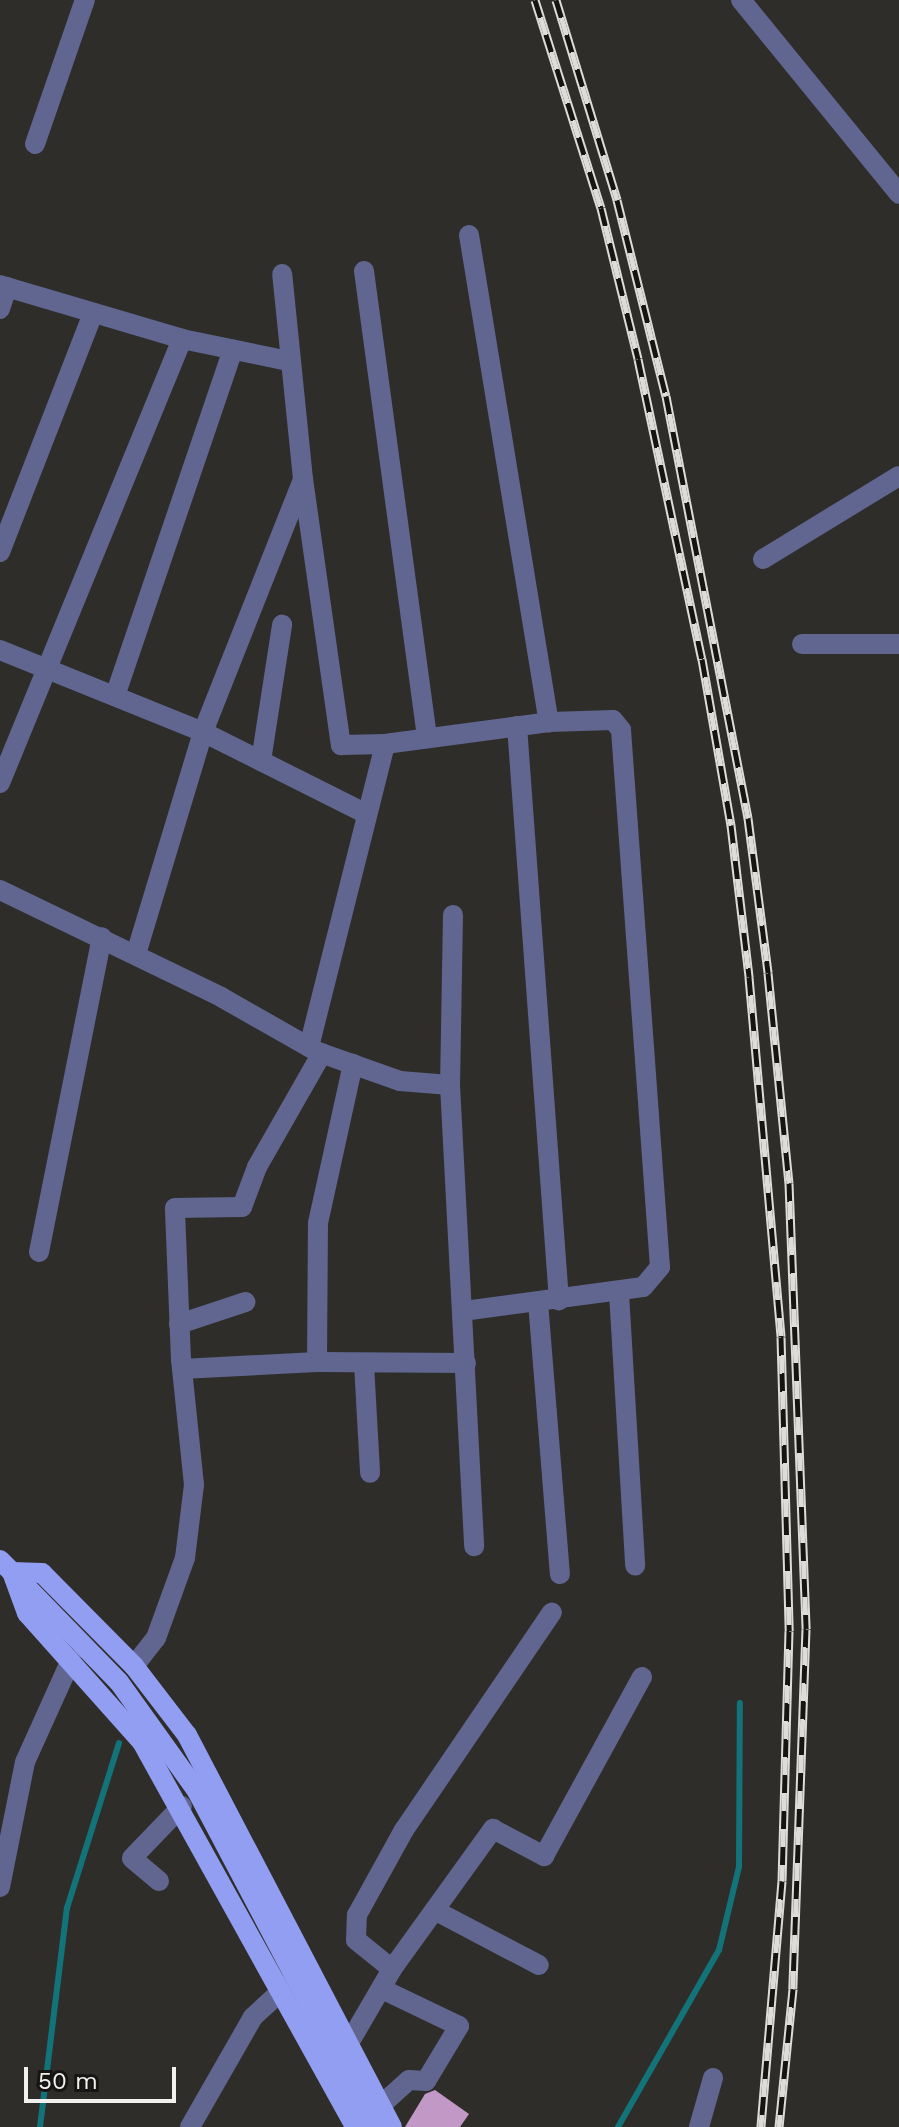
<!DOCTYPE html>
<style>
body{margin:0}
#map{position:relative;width:899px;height:2127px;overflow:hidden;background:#2e2d2a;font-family:"Work Sans",sans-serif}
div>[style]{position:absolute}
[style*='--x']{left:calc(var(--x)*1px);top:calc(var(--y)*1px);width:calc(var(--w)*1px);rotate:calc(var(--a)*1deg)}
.stream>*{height:6px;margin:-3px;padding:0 3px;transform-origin:3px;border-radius:3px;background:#127479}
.building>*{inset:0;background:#c298c7}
.minor>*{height:20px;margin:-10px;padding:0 10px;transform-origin:10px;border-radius:10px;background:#60668f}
.major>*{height:20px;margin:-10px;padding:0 10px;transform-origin:10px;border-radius:10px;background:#929ef1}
.rail>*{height:9px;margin-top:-4.5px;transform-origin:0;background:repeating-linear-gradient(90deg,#161514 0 18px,#dddcda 0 36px);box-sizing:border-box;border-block:2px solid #dddcda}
.major-bridge>*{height:20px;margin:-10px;padding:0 10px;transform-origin:10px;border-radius:10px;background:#929ef1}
span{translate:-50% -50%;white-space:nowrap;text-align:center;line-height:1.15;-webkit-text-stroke:8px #161514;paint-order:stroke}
.scale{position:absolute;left:24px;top:2067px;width:152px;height:36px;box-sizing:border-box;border:4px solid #f2f1ef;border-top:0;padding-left:10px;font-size:24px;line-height:28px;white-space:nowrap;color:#f2f1ef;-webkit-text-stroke:6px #161514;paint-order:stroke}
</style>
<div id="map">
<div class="stream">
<div style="--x:40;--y:2127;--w:221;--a:-83"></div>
<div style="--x:67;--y:1908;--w:173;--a:-72.5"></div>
<div style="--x:618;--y:2127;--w:204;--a:-60.3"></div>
<div style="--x:719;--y:1950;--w:85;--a:-76.5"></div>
<div style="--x:739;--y:1867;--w:164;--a:-89.7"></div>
</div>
<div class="building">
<div style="clip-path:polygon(435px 2090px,469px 2114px,460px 2127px,405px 2127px,425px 2094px)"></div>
</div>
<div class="minor">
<div style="--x:741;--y:0;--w:250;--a:50.8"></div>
<div style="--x:35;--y:144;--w:152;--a:-70.9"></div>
<div style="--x:469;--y:235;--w:494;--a:80.7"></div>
<div style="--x:364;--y:271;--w:469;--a:82.3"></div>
<div style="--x:0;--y:285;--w:190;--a:16.5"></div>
<div style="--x:182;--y:339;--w:108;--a:11.7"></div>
<div style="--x:0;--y:309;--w:23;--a:-72"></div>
<div style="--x:303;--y:479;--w:269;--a:81.9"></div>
<div style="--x:341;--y:745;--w:44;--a:-1.3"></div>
<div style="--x:0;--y:552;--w:256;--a:-68.7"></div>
<div style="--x:763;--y:559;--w:159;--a:-31.4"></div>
<div style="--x:802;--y:644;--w:97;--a:0"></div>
<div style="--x:0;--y:650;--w:219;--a:22"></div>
<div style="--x:203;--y:732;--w:183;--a:26.6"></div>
<div style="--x:115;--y:696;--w:366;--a:-71.2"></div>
<div style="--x:517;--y:726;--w:576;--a:85.82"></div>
<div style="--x:261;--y:761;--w:138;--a:-81.2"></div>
<div style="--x:0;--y:783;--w:480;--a:-67.7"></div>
<div style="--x:0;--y:890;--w:246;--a:25.8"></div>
<div style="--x:221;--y:997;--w:112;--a:29.6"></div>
<div style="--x:318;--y:1052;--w:87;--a:19.5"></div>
<div style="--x:400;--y:1081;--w:50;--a:4.6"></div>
<div style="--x:453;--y:915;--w:170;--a:91"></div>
<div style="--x:450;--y:1085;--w:462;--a:87"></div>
<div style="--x:136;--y:954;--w:232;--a:-73.2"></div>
<div style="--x:203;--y:732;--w:272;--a:-68.4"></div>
<div style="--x:303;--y:479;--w:206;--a:-95.8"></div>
<div style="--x:309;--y:1047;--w:312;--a:-75.9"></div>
<div style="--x:385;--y:744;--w:165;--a:-7.6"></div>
<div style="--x:549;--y:722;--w:64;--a:-1.8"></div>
<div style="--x:613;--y:720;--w:13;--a:51"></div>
<div style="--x:621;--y:730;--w:538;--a:85.85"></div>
<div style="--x:660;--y:1267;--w:26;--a:130"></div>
<div style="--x:643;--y:1287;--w:182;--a:172.4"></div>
<div style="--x:39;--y:1252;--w:321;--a:-78.7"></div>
<div style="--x:619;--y:1293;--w:273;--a:86.6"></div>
<div style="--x:538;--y:1302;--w:273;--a:85.4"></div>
<div style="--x:179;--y:1324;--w:70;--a:-18.4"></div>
<div style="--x:317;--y:1362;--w:139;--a:-89.6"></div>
<div style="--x:318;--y:1223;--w:163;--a:-77.6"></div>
<div style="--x:364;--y:1364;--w:109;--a:86.8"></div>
<div style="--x:182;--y:1369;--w:135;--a:-3"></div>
<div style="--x:317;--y:1362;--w:149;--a:0.4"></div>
<div style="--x:134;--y:1666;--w:36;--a:-52"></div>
<div style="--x:156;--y:1638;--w:85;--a:-70.1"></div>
<div style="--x:185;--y:1558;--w:74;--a:-83"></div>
<div style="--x:194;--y:1485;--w:126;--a:-95.9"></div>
<div style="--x:181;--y:1360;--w:152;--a:-92.3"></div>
<div style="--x:175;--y:1208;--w:67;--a:-0.9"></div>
<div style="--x:242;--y:1207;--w:43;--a:-69.4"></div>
<div style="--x:257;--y:1167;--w:131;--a:-60.3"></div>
<div style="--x:159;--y:1881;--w:35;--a:-140"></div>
<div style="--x:132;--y:1858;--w:72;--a:-46.1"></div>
<div style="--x:0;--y:1887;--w:127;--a:-78.7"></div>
<div style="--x:25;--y:1762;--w:112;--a:-65.7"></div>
<div style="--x:436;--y:1911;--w:116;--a:27.7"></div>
<div style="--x:392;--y:1969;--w:46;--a:-141.1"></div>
<div style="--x:356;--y:1940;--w:25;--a:-88"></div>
<div style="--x:357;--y:1915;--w:97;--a:-61.1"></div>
<div style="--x:404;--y:1830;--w:263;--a:-55.8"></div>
<div style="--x:349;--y:2043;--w:86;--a:-59.8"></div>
<div style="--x:392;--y:1969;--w:173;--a:-54.2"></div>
<div style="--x:493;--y:1829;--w:58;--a:27.9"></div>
<div style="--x:544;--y:1856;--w:204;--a:-61.3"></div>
<div style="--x:380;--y:2106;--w:39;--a:-42"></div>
<div style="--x:409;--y:2080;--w:17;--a:3"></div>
<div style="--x:426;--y:2081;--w:64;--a:-59"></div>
<div style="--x:459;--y:2026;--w:85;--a:-154.3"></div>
<div style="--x:190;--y:2127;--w:127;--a:-60.2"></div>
<div style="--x:253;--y:2017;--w:52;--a:-42.6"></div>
<div style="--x:699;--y:2127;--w:51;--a:-74.1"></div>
</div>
<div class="major">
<div style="--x:0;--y:1560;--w:17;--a:45"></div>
<div style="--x:12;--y:1572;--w:44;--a:69.9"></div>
<div style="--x:27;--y:1613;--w:173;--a:48.3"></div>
<div style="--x:142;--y:1742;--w:440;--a:61"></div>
<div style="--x:12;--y:1572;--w:30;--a:2"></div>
<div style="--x:42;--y:1573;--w:131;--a:45.3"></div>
<div style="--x:134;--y:1666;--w:87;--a:52.5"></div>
<div style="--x:187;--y:1735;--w:442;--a:62.4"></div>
</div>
<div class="rail">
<div style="--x:535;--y:0;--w:218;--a:72.4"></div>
<div style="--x:601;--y:208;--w:155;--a:76.2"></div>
<div style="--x:638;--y:359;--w:307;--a:78"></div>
<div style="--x:702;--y:659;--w:169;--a:80.1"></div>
<div style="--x:731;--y:825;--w:153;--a:83.2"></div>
<div style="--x:749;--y:977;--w:361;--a:84.9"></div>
<div style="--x:781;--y:1337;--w:294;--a:88.4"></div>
<div style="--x:789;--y:1631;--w:250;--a:91.6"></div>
<div style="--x:782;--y:1881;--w:247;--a:94.9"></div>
<div style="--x:556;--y:0;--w:209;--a:73"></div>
<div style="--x:617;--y:200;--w:202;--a:76"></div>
<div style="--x:666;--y:396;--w:430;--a:79"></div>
<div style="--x:748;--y:818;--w:156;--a:82.6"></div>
<div style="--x:768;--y:973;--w:211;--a:84.3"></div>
<div style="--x:789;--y:1183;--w:446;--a:87.8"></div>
<div style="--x:806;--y:1629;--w:360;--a:92.1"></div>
<div style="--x:793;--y:1989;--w:139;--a:95.8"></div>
</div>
<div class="major-bridge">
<div style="--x:12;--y:1572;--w:153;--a:45.8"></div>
<div style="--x:119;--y:1682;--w:134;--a:54.4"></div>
<div style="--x:197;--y:1791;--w:380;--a:62.2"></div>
</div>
<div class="scale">50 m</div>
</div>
